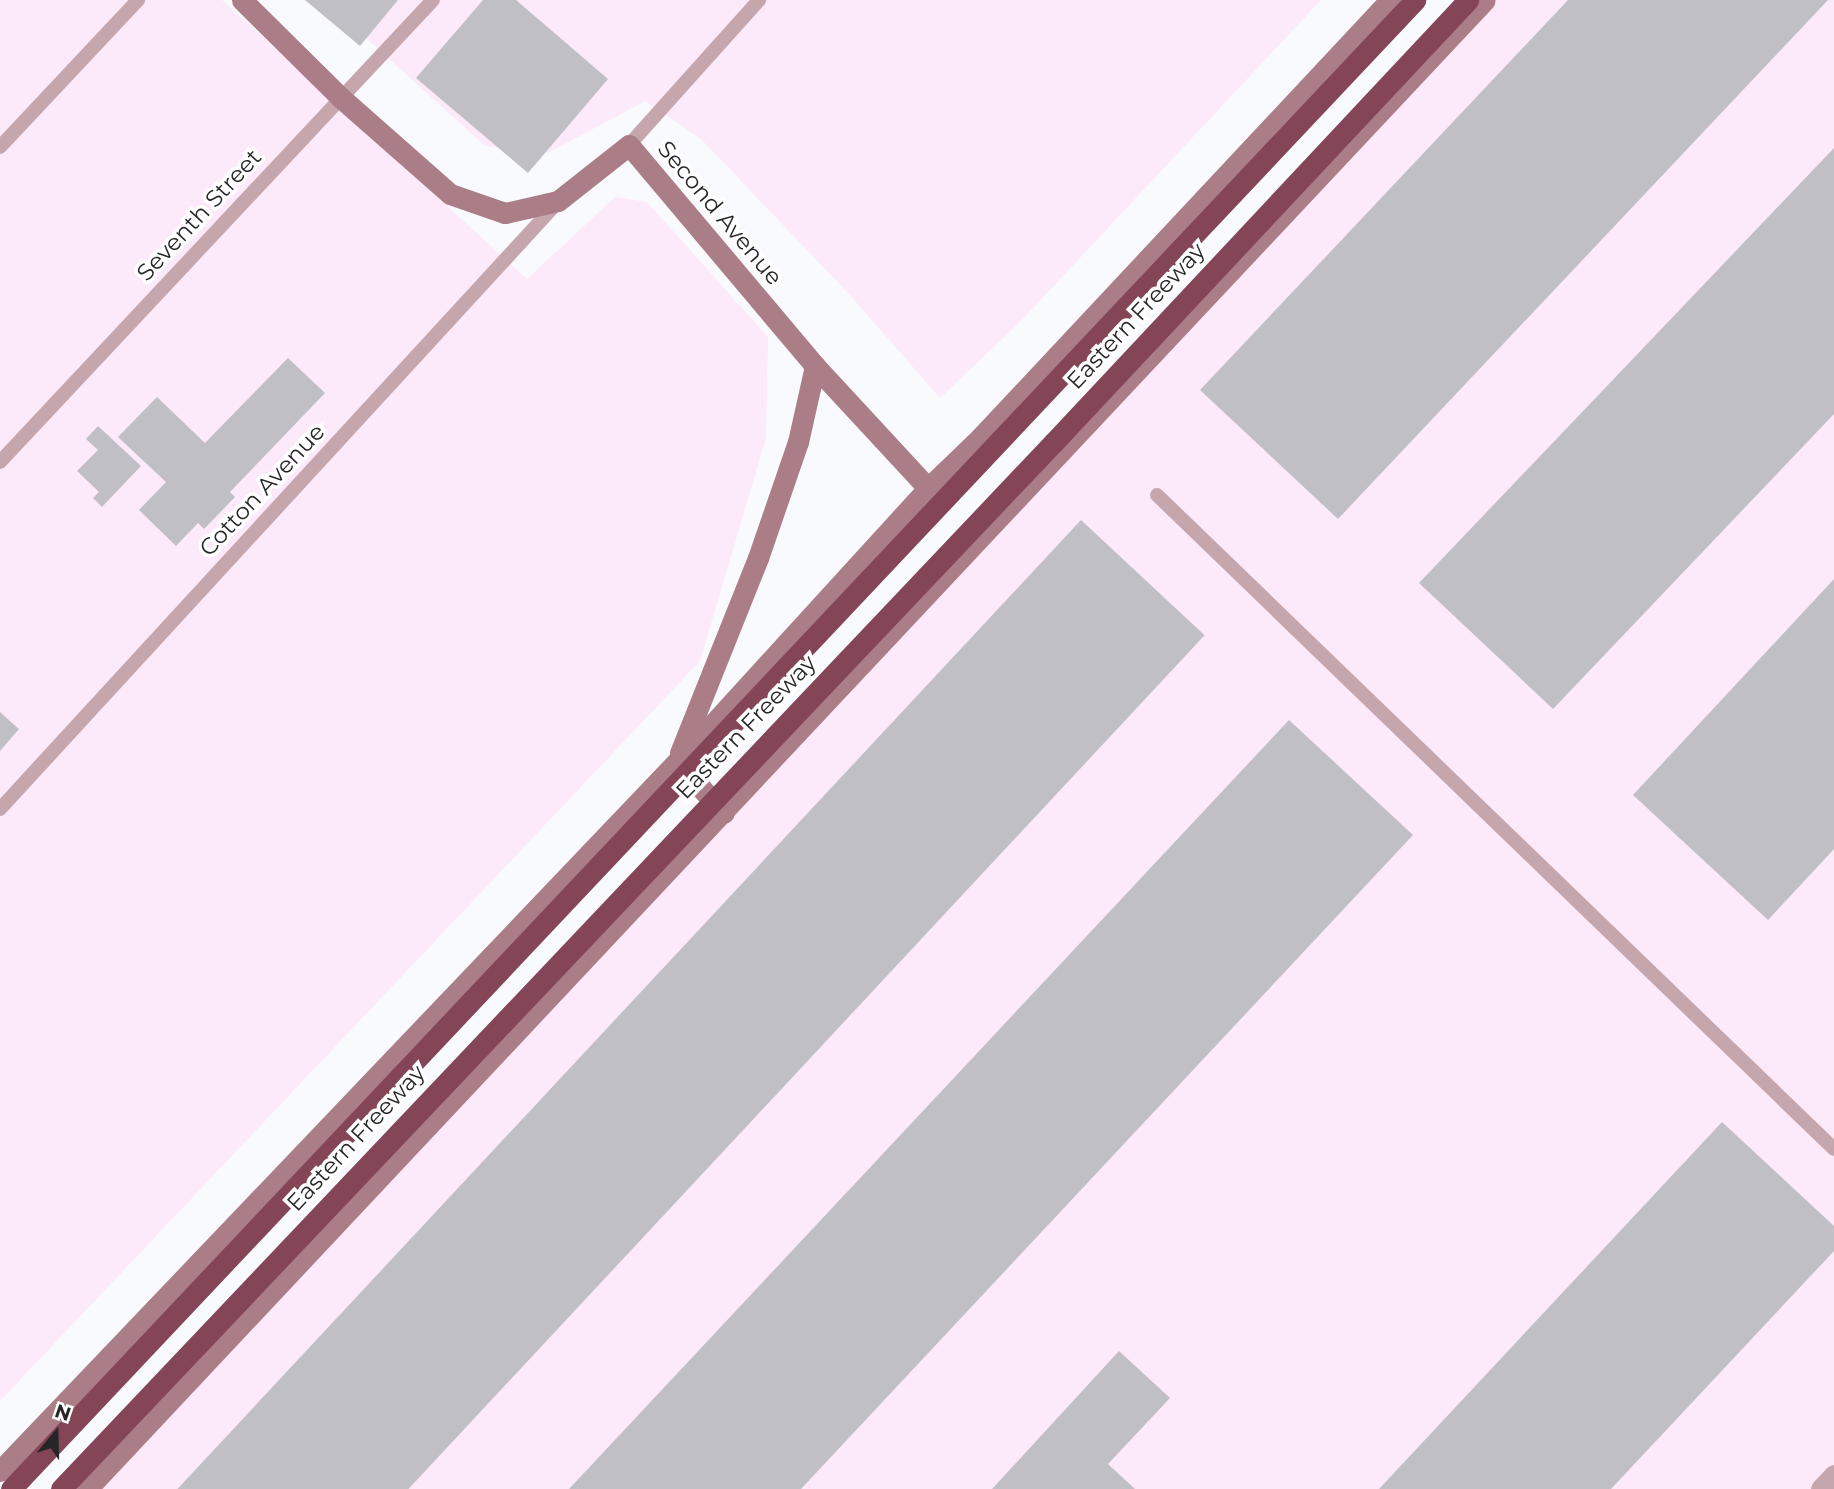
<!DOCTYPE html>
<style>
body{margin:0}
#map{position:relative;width:1834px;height:1489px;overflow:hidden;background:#f9fafe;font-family:Montserrat,sans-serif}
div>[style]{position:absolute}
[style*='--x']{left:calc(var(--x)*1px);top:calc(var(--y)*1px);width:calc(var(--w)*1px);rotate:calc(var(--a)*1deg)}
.industrial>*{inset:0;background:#fce9fa}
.building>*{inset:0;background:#c1bfc6;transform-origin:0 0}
.lane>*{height:14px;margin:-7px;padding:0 7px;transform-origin:7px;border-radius:7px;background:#c6a6ad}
.street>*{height:21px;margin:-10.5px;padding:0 10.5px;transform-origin:10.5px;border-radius:10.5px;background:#c6a6ad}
.secondary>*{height:21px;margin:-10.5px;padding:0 10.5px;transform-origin:10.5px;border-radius:10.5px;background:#ab7d87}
.highway-bridge>*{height:21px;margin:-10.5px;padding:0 10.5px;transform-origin:10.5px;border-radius:10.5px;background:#844556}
span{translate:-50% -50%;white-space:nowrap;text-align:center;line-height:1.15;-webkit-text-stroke:7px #fff;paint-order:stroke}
.street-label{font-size:23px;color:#262629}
.north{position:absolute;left:21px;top:1398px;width:70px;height:70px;-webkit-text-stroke:5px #fff;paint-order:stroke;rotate:19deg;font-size:19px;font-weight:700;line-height:28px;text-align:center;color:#262629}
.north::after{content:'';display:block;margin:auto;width:24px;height:32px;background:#262629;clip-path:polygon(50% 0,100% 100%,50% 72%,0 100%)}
</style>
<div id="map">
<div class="industrial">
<div style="clip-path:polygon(0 0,222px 0,527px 279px,615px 197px,647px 202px,768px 337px,766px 438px,700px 661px,0 1401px)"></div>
<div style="clip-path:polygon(324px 0,1321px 0,1020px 322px,940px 398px,848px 293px,701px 139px,645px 101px,548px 153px,485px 146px)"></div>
<div style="clip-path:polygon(1493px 0,1834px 0,1834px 1489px,93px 1489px)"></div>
</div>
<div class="building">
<div style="clip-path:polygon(305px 0,398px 0,360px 46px)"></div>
<div style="clip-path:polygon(483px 0,516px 0,608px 79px,528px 173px,416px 78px)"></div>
<div style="clip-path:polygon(1568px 0,1828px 0,1338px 519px,1200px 390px)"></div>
<div style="clip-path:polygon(1834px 148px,1834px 414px,1553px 709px,1419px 583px)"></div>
<div style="clip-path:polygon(288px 358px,325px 393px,230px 492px,235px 497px,204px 529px,198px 523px,176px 546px,139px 510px,166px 482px,118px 437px,157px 397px,205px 443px)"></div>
<div style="clip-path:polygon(98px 426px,141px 466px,102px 507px,93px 498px,99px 492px,77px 471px,98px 450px,86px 439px)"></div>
<div style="left:1081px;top:520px;width:169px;height:1327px;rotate:43deg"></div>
<div style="clip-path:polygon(1834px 579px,1834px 849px,1768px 920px,1633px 795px)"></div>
<div style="clip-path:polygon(0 712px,19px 729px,0 751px)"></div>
<div style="clip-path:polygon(1289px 720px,1413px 835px,801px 1489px,569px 1489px)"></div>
<div style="clip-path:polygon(1722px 1122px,1834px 1226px,1834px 1251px,1611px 1489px,1379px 1489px)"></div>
<div style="clip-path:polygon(1119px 1351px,1170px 1398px,1108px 1464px,1135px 1489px,992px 1489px)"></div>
</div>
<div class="lane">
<div style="--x:629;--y:145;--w:195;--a:-48.1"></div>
<div style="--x:0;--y:147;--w:202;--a:-46.8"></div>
<div style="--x:0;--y:462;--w:633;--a:-46.86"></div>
<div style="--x:1157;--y:495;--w:941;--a:44.01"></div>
<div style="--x:0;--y:809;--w:825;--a:-47.41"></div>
</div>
<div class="street">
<div style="--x:1821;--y:1489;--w:19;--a:-47"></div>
</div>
<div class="secondary">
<div style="--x:242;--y:0;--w:138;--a:44.7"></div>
<div style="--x:340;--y:97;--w:147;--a:41.4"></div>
<div style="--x:450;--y:194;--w:58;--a:19.1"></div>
<div style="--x:505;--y:213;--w:54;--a:-12.8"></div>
<div style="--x:558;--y:201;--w:90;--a:-38.3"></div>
<div style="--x:629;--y:145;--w:289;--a:49.9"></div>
<div style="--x:815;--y:366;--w:166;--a:47.2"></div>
<div style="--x:680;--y:753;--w:210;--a:-68.2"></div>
<div style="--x:758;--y:558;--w:123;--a:-71"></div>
<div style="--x:798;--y:442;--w:78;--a:-77.4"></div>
<div style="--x:677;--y:762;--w:69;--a:47.3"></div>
<div style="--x:0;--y:1471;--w:1028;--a:-46.34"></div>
<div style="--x:710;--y:727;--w:323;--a:-47.6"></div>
<div style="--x:928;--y:488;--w:72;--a:-43.9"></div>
<div style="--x:980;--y:438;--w:600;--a:-46.89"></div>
<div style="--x:87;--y:1489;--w:2042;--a:-46.81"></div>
</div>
<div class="highway-bridge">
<div style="--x:11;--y:1489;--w:2047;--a:-46.68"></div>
<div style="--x:61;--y:1489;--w:1443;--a:-46.52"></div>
<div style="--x:1054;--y:442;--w:606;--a:-46.87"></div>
</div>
<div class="street-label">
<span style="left:720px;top:213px;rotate:50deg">Second Avenue</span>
<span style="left:199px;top:215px;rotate:-47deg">Seventh Street</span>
<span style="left:1136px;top:316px;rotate:-47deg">Eastern Freeway</span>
<span style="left:262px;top:490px;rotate:-47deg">Cotton Avenue</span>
<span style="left:746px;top:727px;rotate:-46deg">Eastern Freeway</span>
<span style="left:356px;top:1138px;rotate:-47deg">Eastern Freeway</span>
</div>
<div class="north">N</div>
</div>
